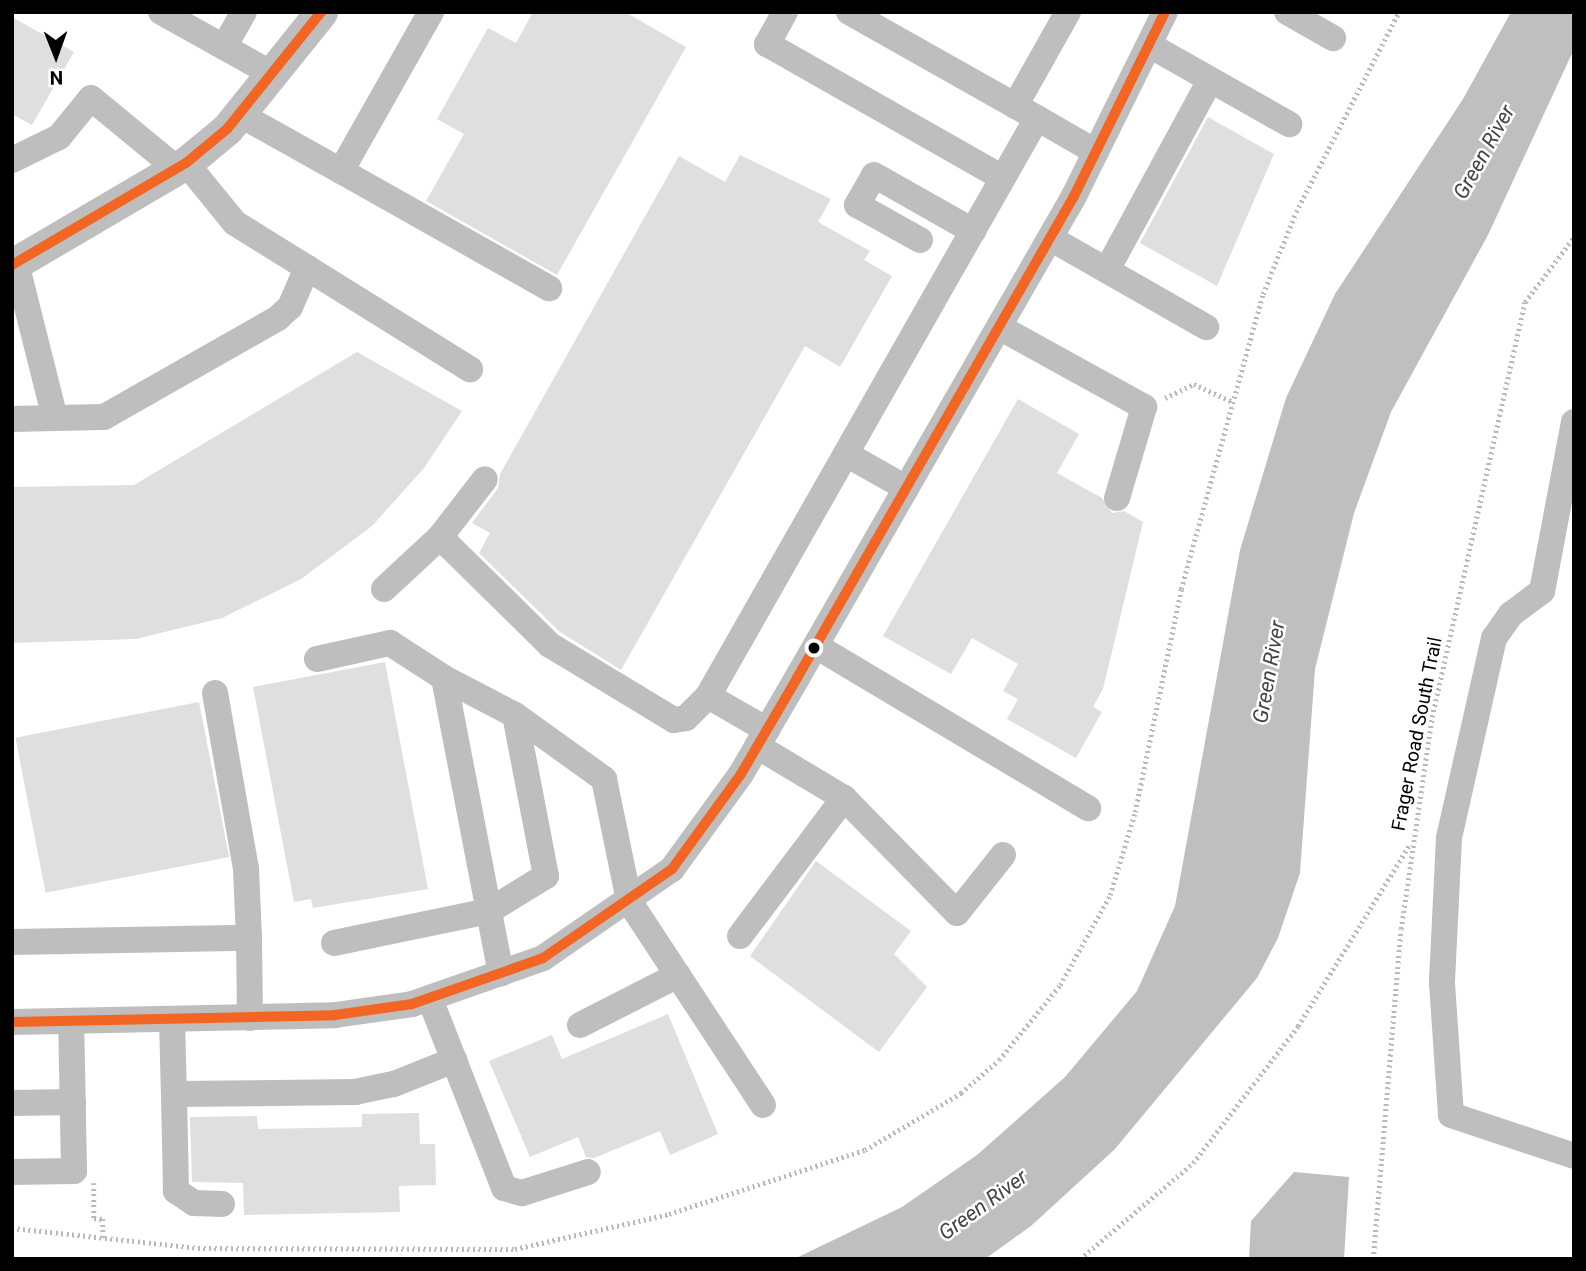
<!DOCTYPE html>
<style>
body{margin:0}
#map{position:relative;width:1586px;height:1271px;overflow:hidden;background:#fff;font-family:Roboto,sans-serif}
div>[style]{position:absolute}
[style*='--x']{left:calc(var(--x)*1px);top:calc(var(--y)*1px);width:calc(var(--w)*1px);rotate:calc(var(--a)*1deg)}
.water>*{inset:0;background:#bfbfbf}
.building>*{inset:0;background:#dfdfdf;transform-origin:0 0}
.path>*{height:4.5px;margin-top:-2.25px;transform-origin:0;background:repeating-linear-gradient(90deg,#b9b9b9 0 2px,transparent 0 5.5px)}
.minor>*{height:26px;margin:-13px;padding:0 13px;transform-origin:13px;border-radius:13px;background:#bebebe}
.major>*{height:33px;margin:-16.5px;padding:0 16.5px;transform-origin:16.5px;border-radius:16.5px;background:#bebebe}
.bus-1>*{height:10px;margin:-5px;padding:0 5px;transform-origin:5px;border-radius:5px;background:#f26522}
.dots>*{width:19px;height:19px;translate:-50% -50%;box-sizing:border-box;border:4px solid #fff;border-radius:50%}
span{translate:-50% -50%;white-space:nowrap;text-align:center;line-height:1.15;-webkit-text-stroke:5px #fff;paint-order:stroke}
.street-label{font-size:19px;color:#000}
.water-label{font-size:21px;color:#444;font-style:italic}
.frame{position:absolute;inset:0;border:14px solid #000;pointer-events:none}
.north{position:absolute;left:21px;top:21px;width:70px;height:70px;-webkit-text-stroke:5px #fff;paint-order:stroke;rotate:179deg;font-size:19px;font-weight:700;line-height:28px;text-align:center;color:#000}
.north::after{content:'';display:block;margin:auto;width:24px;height:32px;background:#000;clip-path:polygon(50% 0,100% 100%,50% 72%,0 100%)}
</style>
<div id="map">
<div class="water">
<div style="clip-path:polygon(1511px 12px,1574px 12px,1574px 49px,1488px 235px,1391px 412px,1354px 513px,1315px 669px,1300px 873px,1278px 938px,1257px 978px,1115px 1149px,1031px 1226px,985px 1259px,794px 1259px,902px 1207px,977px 1155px,1065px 1077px,1137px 991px,1175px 906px,1240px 550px,1286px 398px,1335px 294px,1463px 99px)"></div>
<div style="clip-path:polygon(1294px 1172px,1349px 1177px,1344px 1259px,1249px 1259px,1251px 1221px)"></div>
</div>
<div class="building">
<div style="clip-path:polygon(533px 12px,625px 12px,686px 47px,557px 275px,426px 201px,464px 134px,437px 119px,488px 28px,516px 43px)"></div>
<div style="clip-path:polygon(12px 17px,74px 52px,32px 125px,12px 114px)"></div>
<div style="clip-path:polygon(1208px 117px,1274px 154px,1217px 286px,1140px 243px)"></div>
<div style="clip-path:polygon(740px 155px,831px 199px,818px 222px,870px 251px,864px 260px,892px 276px,840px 367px,805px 346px,621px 670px,560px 632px,479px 553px,490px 533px,472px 523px,498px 488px,500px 474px,679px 156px,725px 182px)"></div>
<div style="clip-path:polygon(357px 352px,462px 411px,424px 468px,372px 526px,301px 579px,222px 618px,136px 639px,12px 643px,12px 487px,134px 485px)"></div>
<div style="clip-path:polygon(1018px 399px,1079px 434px,1057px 473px,1102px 498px,1112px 513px,1124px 511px,1143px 522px,1103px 689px,1093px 707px,1102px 712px,1076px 758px,1007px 719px,1018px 699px,1003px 691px,1018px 664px,972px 638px,951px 674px,883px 636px)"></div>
<div style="clip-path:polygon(385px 662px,428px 889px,313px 908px,311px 899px,294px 902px,253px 687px)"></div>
<div style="left:199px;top:702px;width:158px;height:187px;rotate:79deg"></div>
<div style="clip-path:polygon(816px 861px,911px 931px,894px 954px,927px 987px,879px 1052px,750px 956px)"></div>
<div style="clip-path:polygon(668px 1014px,718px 1134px,670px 1155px,660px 1131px,594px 1158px,586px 1157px,578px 1137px,530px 1157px,489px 1061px,552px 1035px,562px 1059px)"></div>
<div style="clip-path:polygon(419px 1113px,420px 1144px,435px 1144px,436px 1185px,399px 1186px,400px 1212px,244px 1215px,243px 1183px,192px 1182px,190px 1117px,257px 1116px,258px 1129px,362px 1127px,362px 1114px)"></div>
</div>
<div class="path">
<div style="--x:1165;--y:398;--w:32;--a:-26"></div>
<div style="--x:1194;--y:384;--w:41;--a:24.7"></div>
<div style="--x:94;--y:1183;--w:35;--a:90"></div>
<div style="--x:94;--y:1218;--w:9;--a:6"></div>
<div style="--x:103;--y:1219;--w:20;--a:90"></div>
<div style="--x:12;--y:1228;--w:187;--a:6.1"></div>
<div style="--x:198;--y:1248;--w:317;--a:0.2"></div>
<div style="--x:515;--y:1249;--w:158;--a:-12.8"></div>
<div style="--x:669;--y:1214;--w:206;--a:-18.1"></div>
<div style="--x:865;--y:1150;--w:112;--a:-30.7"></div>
<div style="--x:961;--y:1093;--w:50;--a:-41"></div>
<div style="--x:999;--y:1060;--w:97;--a:-50.9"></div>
<div style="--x:1060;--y:985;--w:103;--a:-60.9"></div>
<div style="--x:1110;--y:895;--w:87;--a:-73.2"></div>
<div style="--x:1135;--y:812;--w:228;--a:-78.3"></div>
<div style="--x:1181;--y:589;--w:306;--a:-74.5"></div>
<div style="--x:1263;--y:294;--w:88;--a:-68.1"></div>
<div style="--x:1296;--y:212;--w:225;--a:-62.8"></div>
<div style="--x:1080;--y:1259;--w:148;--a:-40.3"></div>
<div style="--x:1193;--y:1163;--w:173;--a:-52.5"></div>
<div style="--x:1298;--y:1026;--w:214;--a:-58.4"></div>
<div style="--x:1373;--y:1259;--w:331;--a:-85.2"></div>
<div style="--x:1401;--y:929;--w:214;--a:-81.7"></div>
<div style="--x:1432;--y:717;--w:425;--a:-77.4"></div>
<div style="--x:1525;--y:302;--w:81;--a:-53"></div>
</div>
<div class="minor">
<div style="--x:161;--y:12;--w:129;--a:29.1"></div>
<div style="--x:785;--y:12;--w:37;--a:119"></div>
<div style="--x:767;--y:44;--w:271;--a:29.6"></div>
<div style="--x:849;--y:12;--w:216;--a:29.4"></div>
<div style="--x:1287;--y:12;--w:53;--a:29.5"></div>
<div style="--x:1151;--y:46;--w:159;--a:29.5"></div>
<div style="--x:224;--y:47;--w:40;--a:-60.3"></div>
<div style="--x:1015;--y:106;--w:108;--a:-60.6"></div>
<div style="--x:239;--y:114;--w:117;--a:29.2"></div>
<div style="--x:341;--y:171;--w:183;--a:-60.5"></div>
<div style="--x:12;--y:160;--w:52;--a:-26.1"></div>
<div style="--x:59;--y:137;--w:50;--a:-50.6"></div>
<div style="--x:91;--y:98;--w:112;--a:39.5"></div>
<div style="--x:186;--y:163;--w:77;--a:50.8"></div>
<div style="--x:235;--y:223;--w:277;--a:31.9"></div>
<div style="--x:341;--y:171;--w:239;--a:29.4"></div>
<div style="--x:1050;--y:238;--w:180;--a:29.7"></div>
<div style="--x:920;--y:240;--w:72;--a:-150.9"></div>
<div style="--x:857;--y:205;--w:34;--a:-60"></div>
<div style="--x:874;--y:175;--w:114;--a:29.5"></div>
<div style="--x:16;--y:263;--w:160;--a:75.9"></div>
<div style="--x:55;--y:418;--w:49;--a:-1.2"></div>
<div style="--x:104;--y:417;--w:200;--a:-29.6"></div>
<div style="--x:278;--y:318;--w:16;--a:-43"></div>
<div style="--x:290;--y:307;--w:43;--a:-66.4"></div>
<div style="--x:1107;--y:270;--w:216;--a:-61.5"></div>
<div style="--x:999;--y:327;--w:166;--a:28.9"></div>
<div style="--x:1144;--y:407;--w:95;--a:106.5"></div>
<div style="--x:12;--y:419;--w:43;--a:-1.3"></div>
<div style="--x:1574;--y:422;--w:172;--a:100.7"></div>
<div style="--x:1542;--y:591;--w:39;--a:143"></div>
<div style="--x:1511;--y:614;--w:29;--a:125"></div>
<div style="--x:1494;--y:638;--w:205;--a:102.7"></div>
<div style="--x:1449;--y:838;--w:145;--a:92.8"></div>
<div style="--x:1442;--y:983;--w:132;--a:86.1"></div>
<div style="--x:1451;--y:1115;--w:130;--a:18.4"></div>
<div style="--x:846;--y:454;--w:69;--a:29.5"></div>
<div style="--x:440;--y:537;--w:154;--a:44.5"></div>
<div style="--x:550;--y:645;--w:145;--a:31.2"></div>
<div style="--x:674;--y:720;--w:12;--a:-9"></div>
<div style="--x:686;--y:718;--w:31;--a:-45"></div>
<div style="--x:384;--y:589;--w:76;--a:-42.9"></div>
<div style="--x:440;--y:537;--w:73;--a:-52.2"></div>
<div style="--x:816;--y:646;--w:317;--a:30.8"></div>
<div style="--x:317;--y:659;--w:75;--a:-12.4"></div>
<div style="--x:390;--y:643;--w:64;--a:32.9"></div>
<div style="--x:444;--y:678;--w:301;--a:79.1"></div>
<div style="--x:444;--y:678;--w:80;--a:27.5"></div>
<div style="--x:515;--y:715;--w:110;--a:35.7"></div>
<div style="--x:604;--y:779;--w:125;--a:78.4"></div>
<div style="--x:629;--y:901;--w:244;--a:56.7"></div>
<div style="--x:215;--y:693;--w:179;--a:80"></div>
<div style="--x:246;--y:869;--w:69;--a:87.5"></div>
<div style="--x:767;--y:730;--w:68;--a:-150"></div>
<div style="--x:708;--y:696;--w:665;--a:-60.35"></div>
<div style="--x:1037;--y:118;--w:68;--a:30"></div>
<div style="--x:757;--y:746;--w:101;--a:30.9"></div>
<div style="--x:844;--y:798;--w:161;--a:45.5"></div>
<div style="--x:957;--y:913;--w:74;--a:-51.6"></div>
<div style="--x:740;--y:936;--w:173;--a:-53"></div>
<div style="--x:12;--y:942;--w:237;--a:-1"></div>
<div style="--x:249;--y:938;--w:80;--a:89.3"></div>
<div style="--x:334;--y:943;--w:158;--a:-11.7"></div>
<div style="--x:489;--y:911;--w:67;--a:-31.6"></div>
<div style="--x:546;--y:876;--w:164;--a:-100.9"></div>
<div style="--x:430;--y:999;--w:203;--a:68.6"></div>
<div style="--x:504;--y:1188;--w:19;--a:16"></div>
<div style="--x:522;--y:1193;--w:69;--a:-17.7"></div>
<div style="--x:172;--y:1020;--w:74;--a:88.5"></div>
<div style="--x:12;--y:1022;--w:323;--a:-1.2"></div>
<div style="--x:335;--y:1015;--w:78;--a:-8.1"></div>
<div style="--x:412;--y:1004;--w:139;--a:-19.3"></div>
<div style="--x:543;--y:958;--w:157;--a:-34.6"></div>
<div style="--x:672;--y:869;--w:117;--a:-54"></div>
<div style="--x:741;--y:774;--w:111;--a:-59.7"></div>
<div style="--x:797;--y:678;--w:556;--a:-60.11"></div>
<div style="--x:1074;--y:196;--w:205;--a:-63.7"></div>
<div style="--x:580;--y:1025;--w:110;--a:-27"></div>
<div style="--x:12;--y:1103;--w:61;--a:-0.9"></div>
<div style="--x:12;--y:1172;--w:62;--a:-0.9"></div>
<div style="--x:74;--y:1171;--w:150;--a:-91.1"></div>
<div style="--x:222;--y:1204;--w:28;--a:-178"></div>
<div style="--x:194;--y:1203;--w:22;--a:-146"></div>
<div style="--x:176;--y:1191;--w:97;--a:-91.2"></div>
<div style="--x:174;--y:1094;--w:181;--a:-0.6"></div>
<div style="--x:355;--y:1092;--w:40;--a:-12"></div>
<div style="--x:394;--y:1084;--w:65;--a:-21.8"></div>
</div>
<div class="major">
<div style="--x:12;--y:265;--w:202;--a:-30.4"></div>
<div style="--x:186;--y:163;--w:53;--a:-39.7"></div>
<div style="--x:227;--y:129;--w:150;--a:-51.2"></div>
</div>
<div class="bus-1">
<div style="--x:12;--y:265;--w:202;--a:-30.4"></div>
<div style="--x:186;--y:163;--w:53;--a:-39.7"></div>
<div style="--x:227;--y:129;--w:150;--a:-51.2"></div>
<div style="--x:12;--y:1022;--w:323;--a:-1.2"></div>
<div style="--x:335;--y:1015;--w:78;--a:-8.1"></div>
<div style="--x:412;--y:1004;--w:139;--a:-19.3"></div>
<div style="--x:543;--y:958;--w:157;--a:-34.6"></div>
<div style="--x:672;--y:869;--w:117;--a:-54"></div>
<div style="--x:741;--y:774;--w:111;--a:-59.7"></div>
<div style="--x:797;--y:678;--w:556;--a:-60.11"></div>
<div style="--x:1074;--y:196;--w:205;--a:-63.7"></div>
</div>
<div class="dots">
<div style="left:814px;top:648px;background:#000"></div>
</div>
<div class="street-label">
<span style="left:1417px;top:734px;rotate:-79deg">Frager Road South Trail</span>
</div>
<div class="water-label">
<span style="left:1484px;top:152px;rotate:-61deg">Green River</span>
<span style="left:1269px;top:672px;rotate:-80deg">Green River</span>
<span style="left:983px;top:1205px;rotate:-36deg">Green River</span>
</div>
<div class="frame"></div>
<div class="north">N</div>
</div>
